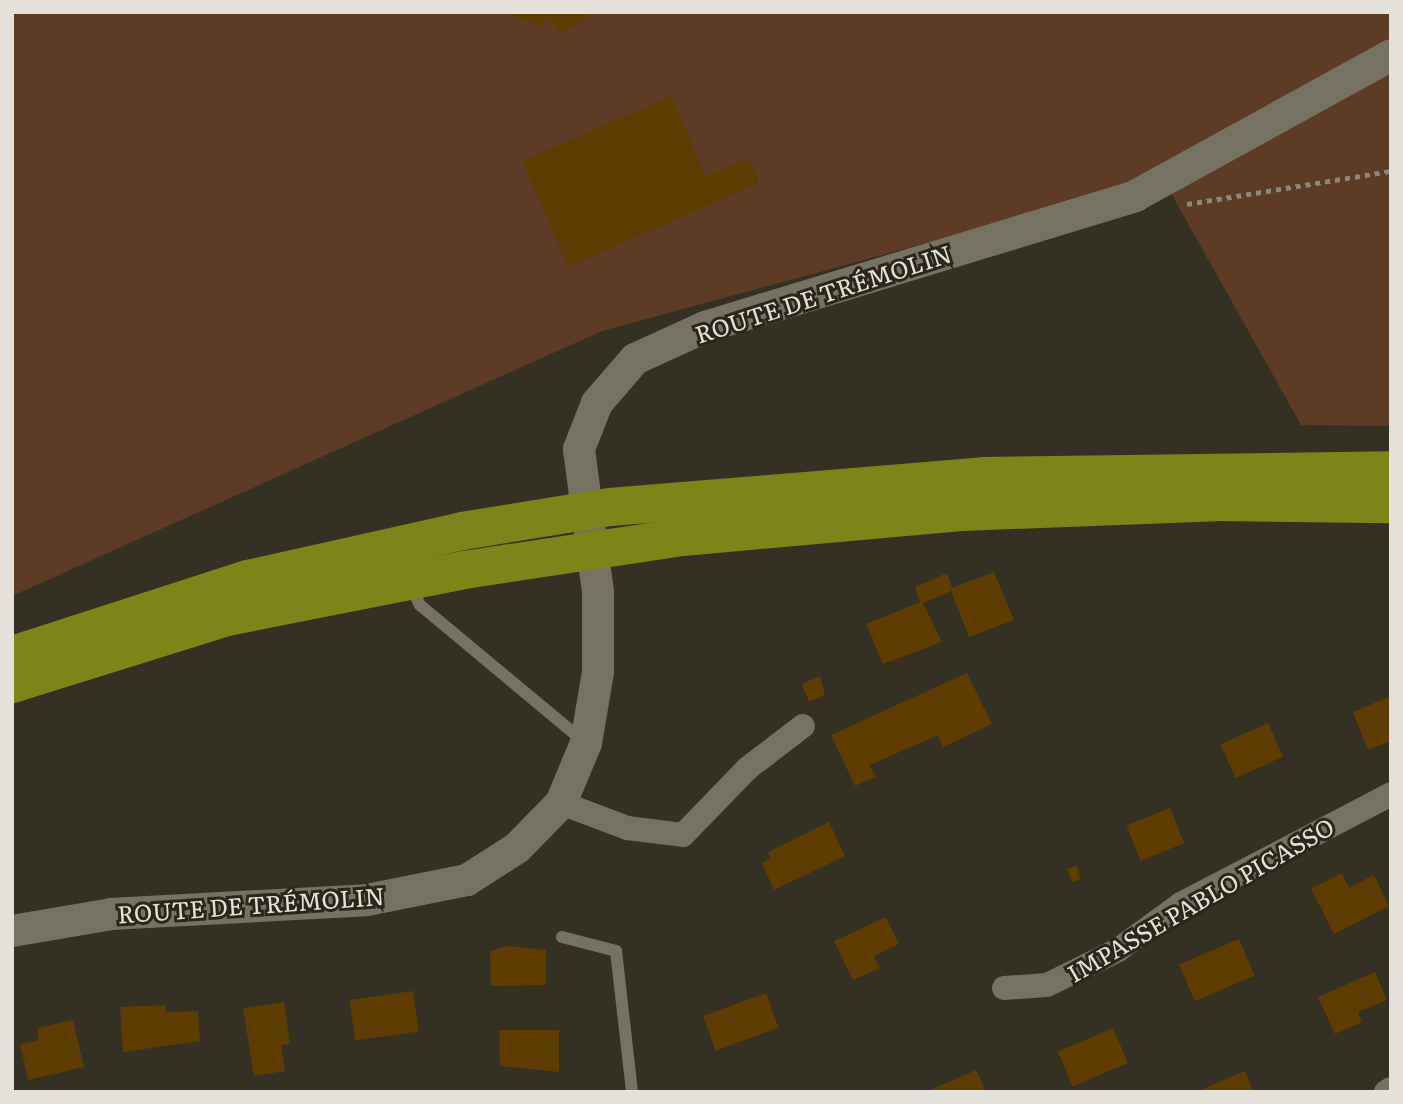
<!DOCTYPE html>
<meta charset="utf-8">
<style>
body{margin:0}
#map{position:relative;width:1403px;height:1104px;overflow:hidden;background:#343024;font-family:Literata,serif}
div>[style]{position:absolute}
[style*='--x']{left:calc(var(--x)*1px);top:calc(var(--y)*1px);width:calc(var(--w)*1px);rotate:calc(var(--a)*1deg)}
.green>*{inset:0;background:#5d3b24}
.building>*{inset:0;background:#5f3d00;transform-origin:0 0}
.path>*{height:4.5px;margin-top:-2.25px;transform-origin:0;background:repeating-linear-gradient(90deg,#8a877d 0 5px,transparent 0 10px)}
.service>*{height:12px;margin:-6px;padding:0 6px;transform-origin:6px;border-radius:6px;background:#757163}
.minor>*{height:24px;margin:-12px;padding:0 12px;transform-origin:12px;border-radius:12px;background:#757163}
.tertiary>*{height:32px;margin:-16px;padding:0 16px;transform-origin:16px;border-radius:16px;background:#757163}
.trunk>*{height:38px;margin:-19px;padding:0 19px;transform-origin:19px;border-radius:19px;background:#7e8418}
span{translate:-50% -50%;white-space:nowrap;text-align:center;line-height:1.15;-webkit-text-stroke:6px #2a261a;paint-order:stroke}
.street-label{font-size:24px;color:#e3e1d9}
.frame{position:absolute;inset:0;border:14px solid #e3e1d9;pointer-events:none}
</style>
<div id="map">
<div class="green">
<div style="clip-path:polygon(12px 12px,1391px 12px,1391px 426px,1301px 425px,1163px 179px,602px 331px,12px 596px)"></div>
</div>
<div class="building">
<div style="clip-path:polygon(502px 12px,596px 12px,561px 34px,546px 17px,542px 27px)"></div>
<div style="clip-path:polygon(671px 96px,706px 176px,748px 158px,759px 183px,568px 267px,523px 161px)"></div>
<div style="clip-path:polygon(994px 572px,1014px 620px,969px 637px,951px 591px,923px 603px,942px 642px,883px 664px,866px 624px,920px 602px,915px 587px,947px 573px,952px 588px)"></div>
<div style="clip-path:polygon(967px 673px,992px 724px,943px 747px,938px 735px,870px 765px,876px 777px,855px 786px,831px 735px)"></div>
<div style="clip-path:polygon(820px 676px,825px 695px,809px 702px,802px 684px)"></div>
<div style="clip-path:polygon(1391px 696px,1391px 741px,1368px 750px,1353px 712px)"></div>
<div style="left:1268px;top:723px;width:37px;height:52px;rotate:66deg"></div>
<div style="left:1170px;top:808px;width:38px;height:47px;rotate:68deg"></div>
<div style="clip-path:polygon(829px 822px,845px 856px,774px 890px,762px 863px,770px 859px,768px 852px)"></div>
<div style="left:1077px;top:866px;width:14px;height:10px;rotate:73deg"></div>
<div style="clip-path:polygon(1342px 873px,1349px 888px,1374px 875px,1389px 906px,1334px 934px,1311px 889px)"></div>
<div style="clip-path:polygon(886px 917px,899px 944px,874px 956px,880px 968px,853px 980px,834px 941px)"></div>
<div style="left:1239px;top:939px;width:40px;height:65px;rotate:67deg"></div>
<div style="clip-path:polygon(507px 946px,546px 950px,546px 985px,491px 986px,490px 951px)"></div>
<div style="clip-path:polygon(1375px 972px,1387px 1000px,1358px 1012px,1362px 1022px,1335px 1034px,1318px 997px)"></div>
<div style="left:413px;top:991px;width:41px;height:64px;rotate:82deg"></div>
<div style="left:766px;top:993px;width:37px;height:67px;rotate:70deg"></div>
<div style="clip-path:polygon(284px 1002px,290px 1044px,281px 1045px,285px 1071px,254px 1076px,243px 1008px)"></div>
<div style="clip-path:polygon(165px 1005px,166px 1012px,198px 1011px,200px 1041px,123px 1052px,120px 1007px)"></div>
<div style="clip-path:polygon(73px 1020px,84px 1067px,28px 1080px,20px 1044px,39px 1040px,37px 1028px)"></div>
<div style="left:1113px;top:1028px;width:38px;height:60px;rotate:67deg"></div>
<div style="clip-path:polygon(499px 1030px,559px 1030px,559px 1072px,500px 1066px)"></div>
<div style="clip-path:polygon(976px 1070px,986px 1092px,926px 1092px)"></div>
<div style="clip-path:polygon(1245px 1071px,1253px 1092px,1196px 1092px)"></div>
</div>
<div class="path">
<div style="--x:1187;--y:204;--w:207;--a:-9.2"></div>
</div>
<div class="service">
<div style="--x:411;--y:586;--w:21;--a:65"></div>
<div style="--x:420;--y:605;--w:212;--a:39.8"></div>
<div style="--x:562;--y:937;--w:56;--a:14.5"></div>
<div style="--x:616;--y:951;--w:142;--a:83.5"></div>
</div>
<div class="minor">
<div style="--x:561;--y:803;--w:71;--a:20.7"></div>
<div style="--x:627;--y:828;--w:56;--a:7.1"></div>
<div style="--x:683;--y:835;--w:93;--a:-45.9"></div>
<div style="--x:748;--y:768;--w:69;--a:-37.4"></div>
<div style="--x:1004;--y:988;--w:43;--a:-4"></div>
<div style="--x:1047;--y:985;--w:79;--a:-26.2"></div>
<div style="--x:1118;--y:950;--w:78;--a:-36.1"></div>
<div style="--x:1181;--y:904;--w:237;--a:-27.6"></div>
<div style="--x:1386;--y:1092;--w:6;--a:-31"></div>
</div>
<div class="tertiary">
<div style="--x:12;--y:931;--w:100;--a:-9.7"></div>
<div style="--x:111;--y:914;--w:256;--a:-3.1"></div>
<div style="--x:367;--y:900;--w:102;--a:-11.3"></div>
<div style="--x:467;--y:880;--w:59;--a:-32.6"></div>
<div style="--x:517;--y:848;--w:63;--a:-45.6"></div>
<div style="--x:561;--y:803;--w:65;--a:-67.4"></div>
<div style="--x:586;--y:743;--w:72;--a:-80.4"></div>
<div style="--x:598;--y:672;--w:80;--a:-90"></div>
<div style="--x:598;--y:592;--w:144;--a:-97.6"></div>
<div style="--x:579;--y:449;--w:49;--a:-68.6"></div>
<div style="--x:597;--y:403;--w:58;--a:-49.2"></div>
<div style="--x:635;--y:359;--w:77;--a:-24.6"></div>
<div style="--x:705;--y:327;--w:450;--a:-16.9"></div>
<div style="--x:1135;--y:196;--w:292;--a:-28.8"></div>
</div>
<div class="trunk">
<div style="--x:12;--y:655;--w:248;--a:-17.9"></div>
<div style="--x:248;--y:579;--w:219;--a:-12.6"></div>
<div style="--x:462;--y:531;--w:150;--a:-9.2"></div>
<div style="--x:610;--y:507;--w:375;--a:-4.7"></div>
<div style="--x:984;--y:476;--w:407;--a:-0.8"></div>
<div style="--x:12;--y:684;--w:225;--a:-17.3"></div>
<div style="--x:227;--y:617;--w:242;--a:-11.2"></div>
<div style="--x:464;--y:570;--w:221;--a:-8.6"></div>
<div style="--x:683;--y:537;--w:279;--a:-5.1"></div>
<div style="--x:961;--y:512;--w:255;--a:-2.2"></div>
<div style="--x:1216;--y:502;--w:175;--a:0.7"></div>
</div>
<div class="street-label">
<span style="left:823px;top:293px;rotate:-18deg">ROUTE DE TRÉMOLIN</span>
<span style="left:1200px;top:899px;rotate:-30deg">IMPASSE PABLO PICASSO</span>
<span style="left:251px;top:904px;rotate:-4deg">ROUTE DE TRÉMOLIN</span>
</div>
<div class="frame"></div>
</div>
